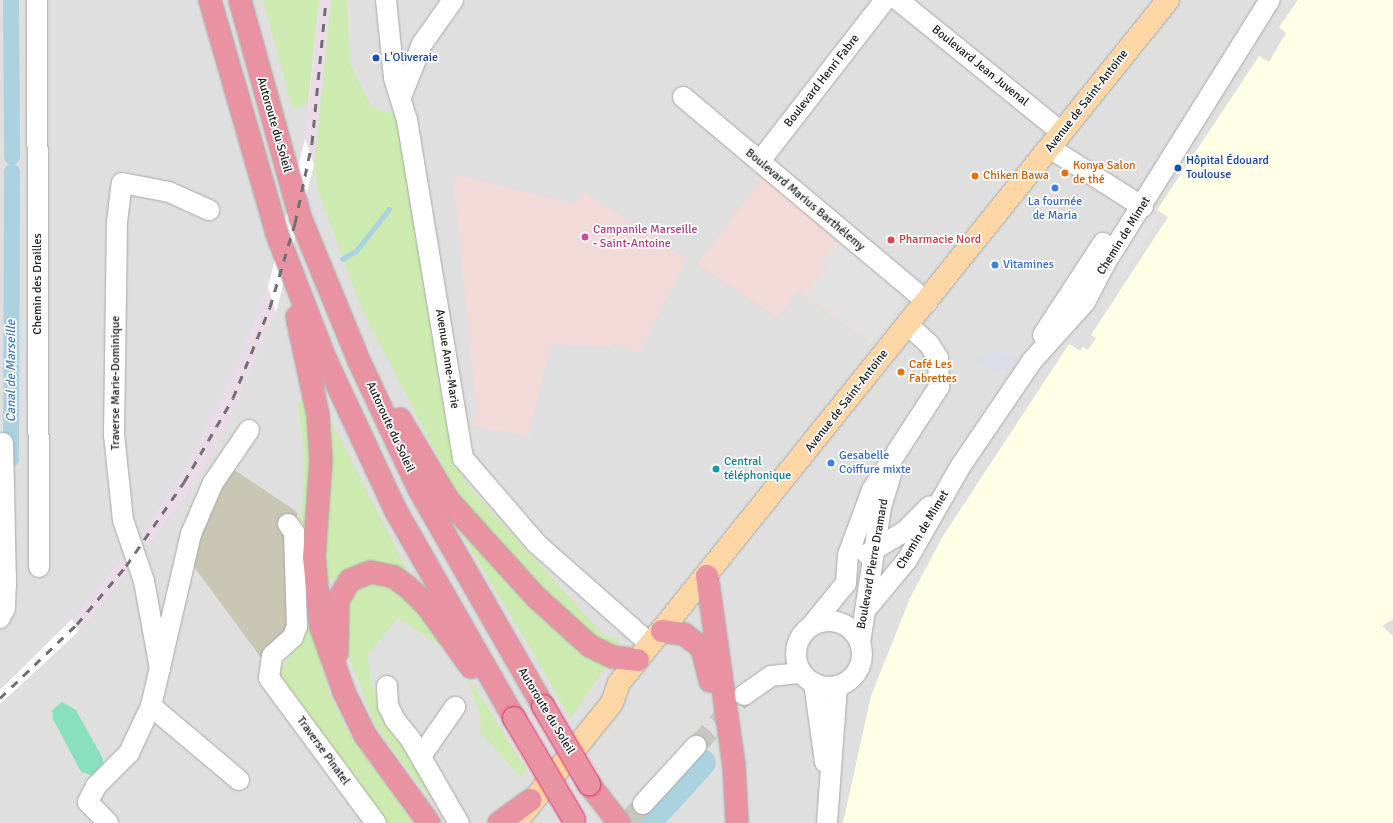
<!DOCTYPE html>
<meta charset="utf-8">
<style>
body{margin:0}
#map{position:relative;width:1393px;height:823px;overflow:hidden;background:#f2efe9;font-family:Signika,sans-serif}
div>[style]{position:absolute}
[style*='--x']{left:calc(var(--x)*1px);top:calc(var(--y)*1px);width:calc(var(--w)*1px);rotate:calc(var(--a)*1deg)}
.residential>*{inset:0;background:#e0dfdf}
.commercial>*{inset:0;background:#f2dad9}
.industrial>*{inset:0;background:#ebdbe8}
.education>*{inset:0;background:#ffffe5}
.construction>*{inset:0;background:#c7c7b4}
.grass>*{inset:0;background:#cdebb0}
.pitch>*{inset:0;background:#88e0be}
.parking>*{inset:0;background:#e2e2e2;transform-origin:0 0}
.plaza>*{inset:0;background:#dddde8}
.pier>*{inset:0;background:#fff}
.stream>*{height:4.5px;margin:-2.25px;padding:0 2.25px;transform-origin:2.25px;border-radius:2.25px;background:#aad3df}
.canal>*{height:16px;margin:-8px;padding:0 8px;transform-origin:8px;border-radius:8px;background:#aad3df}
.river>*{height:27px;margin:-13.5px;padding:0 13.5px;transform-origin:13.5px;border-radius:13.5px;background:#aad3df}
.minor-tunnel>*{height:20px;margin-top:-10px;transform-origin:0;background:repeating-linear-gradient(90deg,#c8c6c1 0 20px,transparent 0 30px)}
.roads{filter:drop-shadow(0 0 1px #a9a9a9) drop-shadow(0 0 1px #a9a9a9)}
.minor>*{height:20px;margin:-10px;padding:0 10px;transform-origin:10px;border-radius:10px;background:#fff}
.minor>.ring{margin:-10px;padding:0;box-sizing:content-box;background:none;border:20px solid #fff;border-radius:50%}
.major>*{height:22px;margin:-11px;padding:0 11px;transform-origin:11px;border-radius:11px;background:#fcd6a4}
.highway>*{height:22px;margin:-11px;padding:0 11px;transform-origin:11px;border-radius:11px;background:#e892a2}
.rail>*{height:3px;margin-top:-1.5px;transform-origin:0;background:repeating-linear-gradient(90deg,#707070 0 8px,transparent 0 16px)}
.bridges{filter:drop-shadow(0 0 1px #dc2a67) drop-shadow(0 0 1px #dc2a67)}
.highway-bridge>*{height:22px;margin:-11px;padding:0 11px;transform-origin:11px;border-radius:11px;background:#e892a2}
.dots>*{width:11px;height:11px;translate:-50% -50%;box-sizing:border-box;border:2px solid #fff;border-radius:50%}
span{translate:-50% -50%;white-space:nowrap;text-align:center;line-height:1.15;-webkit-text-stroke:3.5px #fff;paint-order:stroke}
.transit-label{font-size:12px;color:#164399}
.left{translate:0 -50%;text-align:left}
.street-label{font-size:12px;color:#222}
.food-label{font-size:12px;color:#c56008}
.shop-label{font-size:12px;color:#366cbe}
.hotel-label{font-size:12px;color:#b23c85}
.health-label{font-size:12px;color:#be3a42}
.culture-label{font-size:12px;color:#0d838f}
.water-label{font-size:13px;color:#4a7aab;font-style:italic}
</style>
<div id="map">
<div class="residential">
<div style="clip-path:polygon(0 0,319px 0,308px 103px,313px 164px,331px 0,1393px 0,1393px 823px,0 823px)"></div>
</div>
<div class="commercial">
<div style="clip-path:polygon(453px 174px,576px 204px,584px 192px,686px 259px,638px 353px,615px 343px,613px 347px,550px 344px,529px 436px,473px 426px,477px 416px)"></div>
<div style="clip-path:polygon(764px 176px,898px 289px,900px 304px,871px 343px,797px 291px,778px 318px,697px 264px)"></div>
</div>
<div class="industrial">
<div style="clip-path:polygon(319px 0,331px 0,314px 165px,305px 139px)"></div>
<div style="clip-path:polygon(268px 287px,276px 312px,220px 438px,192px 487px,148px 546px,141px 533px,185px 470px,240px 358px)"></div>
<div style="clip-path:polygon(124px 556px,129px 571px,79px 631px,72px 619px)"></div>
</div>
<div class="education">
<div style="clip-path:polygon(1298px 0,1393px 0,1393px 619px,1382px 626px,1393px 636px,1393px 823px,843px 823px,871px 696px,910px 598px,943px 536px,1069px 344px,1080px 351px,1083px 347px,1088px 350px,1096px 338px,1091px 335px,1168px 217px,1157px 210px,1259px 56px,1269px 62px,1286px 33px,1279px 27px)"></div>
</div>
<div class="construction">
<div style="clip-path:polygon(233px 469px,297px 512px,296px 572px,300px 640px,262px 659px,192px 564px,209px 514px)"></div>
</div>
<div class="grass">
<div style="clip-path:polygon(263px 0,319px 0,308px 103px,293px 109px)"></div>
<div style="clip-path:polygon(331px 0,347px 0,350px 64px,372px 108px,398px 115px,458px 468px,470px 488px,605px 636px,618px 638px,619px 646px,612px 646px,587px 633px,448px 487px,448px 476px,361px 307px,318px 190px,314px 165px)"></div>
<div style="clip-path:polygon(288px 328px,301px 368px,312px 434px,309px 607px,320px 662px,330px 696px,348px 732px,413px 823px,379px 823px,320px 741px,320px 724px,306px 724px,275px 676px,302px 641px,297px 553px,303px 489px,303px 446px,298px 402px,305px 400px)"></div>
<div style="clip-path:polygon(331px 421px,406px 568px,408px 574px,360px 565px,323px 585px)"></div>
<div style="clip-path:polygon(455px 523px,608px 664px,570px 719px,538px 661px)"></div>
<div style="clip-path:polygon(378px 580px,408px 597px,429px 628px,451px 650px,527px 770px,521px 777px,481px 733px,480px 712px,468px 681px,449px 651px,398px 618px,368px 654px,371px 685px,444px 814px,403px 764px,375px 724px,345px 646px,347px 600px,357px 587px)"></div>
</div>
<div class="pitch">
<div style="clip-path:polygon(62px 702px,76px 710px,103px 759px,103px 766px,94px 776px,81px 772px,53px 719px,52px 710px)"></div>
</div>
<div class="parking">
<div style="left:1143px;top:207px;width:20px;height:66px;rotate:33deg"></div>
<div style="clip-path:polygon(839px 240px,898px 289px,900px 304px,871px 342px,805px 294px,828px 266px,821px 261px)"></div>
</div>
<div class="plaza">
<div style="clip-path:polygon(997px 351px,1020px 360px,1012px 372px,988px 370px,977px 361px,979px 356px)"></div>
</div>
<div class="pier">
<div style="clip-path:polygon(305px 139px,314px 165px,276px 312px,268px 287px)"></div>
<div style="clip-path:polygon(72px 619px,79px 631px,0 704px,0 690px)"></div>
</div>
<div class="stream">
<div style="--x:342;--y:259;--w:16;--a:-30"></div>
<div style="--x:356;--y:251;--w:53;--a:-51.8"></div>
</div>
<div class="canal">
<div style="--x:11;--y:0;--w:157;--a:89.6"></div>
<div style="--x:11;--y:459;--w:287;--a:-89.8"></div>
</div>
<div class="river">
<div style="--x:652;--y:817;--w:74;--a:-47.7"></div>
</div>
<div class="minor-tunnel">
<div style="--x:696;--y:746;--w:70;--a:-46.7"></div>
<div style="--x:626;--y:823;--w:25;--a:-48"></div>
</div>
<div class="roads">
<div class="minor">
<div style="--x:37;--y:0;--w:567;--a:89.8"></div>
<div style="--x:386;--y:0;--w:78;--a:84.1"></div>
<div style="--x:394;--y:78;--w:44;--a:72.8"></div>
<div style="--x:407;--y:120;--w:343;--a:80.6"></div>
<div style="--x:463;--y:458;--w:113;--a:49.3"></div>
<div style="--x:537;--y:544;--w:152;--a:41.5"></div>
<div style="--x:898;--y:0;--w:211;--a:39"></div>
<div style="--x:401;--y:97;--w:57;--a:-68.4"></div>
<div style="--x:422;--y:44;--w:54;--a:-54.8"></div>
<div style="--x:683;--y:97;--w:319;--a:40"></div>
<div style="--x:1050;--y:148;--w:110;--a:32.4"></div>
<div style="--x:760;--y:161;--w:204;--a:-52.2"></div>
<div style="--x:1043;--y:335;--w:110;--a:-56.9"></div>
<div style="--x:288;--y:524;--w:10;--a:53"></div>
<div style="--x:294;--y:532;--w:94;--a:88.2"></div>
<div style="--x:297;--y:626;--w:12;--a:110"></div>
<div style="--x:293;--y:637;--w:28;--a:138"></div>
<div style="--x:272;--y:656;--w:22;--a:98"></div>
<div style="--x:269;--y:678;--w:180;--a:53.6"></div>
<div style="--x:867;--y:554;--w:44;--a:-31.2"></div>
<div style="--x:905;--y:531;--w:35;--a:-45"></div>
<div style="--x:867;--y:608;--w:62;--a:-50.2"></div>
<div style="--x:907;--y:560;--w:107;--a:-60.3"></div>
<div style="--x:960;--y:467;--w:128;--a:-55.8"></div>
<div style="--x:1032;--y:361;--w:79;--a:-48.1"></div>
<div style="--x:1085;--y:302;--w:45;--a:-62.3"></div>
<div style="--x:1106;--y:262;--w:309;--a:-58"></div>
<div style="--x:0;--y:618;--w:11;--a:-63"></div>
<div style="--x:5;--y:608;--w:23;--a:-88"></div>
<div style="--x:6;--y:585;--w:142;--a:-91.2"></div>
<div class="ring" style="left:796px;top:621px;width:46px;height:46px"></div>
<div style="--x:812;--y:625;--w:54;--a:-51"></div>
<div style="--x:846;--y:583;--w:28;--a:-86"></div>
<div style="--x:848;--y:555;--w:69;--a:-69.7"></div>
<div style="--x:872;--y:490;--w:123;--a:-57"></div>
<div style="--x:939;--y:387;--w:29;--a:-92"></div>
<div style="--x:938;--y:358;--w:17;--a:-123"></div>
<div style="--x:929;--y:344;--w:28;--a:-138"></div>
<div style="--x:860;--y:643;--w:138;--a:-81.2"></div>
<div style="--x:881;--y:507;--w:34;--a:-73"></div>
<div style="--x:160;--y:669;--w:89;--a:-100.3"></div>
<div style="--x:144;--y:581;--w:65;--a:-109"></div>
<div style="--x:123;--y:520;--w:85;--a:-96"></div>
<div style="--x:114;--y:435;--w:213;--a:-89.2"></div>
<div style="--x:117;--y:222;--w:39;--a:-83"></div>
<div style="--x:122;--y:183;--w:48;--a:10.8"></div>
<div style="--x:169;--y:192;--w:44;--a:24.2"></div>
<div style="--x:814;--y:683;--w:80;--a:82.1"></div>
<div style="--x:387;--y:686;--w:20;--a:87"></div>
<div style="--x:388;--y:706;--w:16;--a:63"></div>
<div style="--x:395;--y:720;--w:26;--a:51"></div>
<div style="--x:411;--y:740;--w:96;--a:60"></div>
<div style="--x:744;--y:695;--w:33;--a:-35"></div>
<div style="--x:771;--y:676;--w:30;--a:-6"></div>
<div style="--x:151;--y:706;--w:115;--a:40.1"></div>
<div style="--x:421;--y:756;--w:60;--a:-55.2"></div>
<div style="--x:643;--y:804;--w:79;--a:-47.6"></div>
<div style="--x:108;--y:823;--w:29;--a:-134"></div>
<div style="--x:88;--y:802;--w:18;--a:-63"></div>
<div style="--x:96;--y:786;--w:47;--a:-45"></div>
<div style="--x:129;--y:753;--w:52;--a:-64.9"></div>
<div style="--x:151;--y:706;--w:177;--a:-76.9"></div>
<div style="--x:191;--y:534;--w:56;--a:-66.7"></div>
<div style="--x:213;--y:483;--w:64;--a:-55.8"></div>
<div style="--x:827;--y:823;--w:137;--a:-85.8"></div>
</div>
<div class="major">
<div style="--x:521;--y:816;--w:145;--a:-51.2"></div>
<div style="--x:612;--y:703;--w:21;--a:-71"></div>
<div style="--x:619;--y:683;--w:876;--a:-51.21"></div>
</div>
<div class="highway">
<div style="--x:210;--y:0;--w:243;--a:74"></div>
<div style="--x:277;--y:234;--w:131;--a:68.9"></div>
<div style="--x:324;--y:356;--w:171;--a:65.1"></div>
<div style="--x:396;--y:511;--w:238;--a:60.3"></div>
<div style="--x:240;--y:0;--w:225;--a:74.5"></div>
<div style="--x:300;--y:217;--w:156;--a:67.7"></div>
<div style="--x:359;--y:361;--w:144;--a:64.9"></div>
<div style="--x:420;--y:491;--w:248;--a:60.2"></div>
<div style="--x:297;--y:317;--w:100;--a:77.9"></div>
<div style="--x:318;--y:415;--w:45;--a:86.2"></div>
<div style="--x:321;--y:460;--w:97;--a:94.1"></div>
<div style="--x:314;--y:557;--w:70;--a:84.3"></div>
<div style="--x:321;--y:627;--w:69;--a:70.5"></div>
<div style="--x:344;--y:692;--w:48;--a:64"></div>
<div style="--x:365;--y:735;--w:109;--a:54"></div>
<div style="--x:400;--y:419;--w:94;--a:59.3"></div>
<div style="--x:448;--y:500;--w:131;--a:47.8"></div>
<div style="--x:536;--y:597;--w:73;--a:42.2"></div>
<div style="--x:590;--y:646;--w:25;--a:26"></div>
<div style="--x:613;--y:657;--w:25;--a:7"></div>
<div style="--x:707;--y:576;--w:191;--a:81.9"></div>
<div style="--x:734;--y:765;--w:58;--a:87"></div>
<div style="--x:662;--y:631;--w:22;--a:8"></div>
<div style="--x:684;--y:634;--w:23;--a:38"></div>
<div style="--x:702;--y:648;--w:34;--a:76"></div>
<div style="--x:337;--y:653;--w:53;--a:-88.9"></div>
<div style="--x:338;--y:600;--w:23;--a:-59"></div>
<div style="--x:350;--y:580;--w:22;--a:-21"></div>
<div style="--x:371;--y:572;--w:24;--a:12"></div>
<div style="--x:394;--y:577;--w:17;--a:36"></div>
<div style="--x:408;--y:587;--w:28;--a:45"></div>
<div style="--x:428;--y:607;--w:74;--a:54.4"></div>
<div style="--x:589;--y:784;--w:49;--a:52.4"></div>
<div style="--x:499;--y:823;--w:39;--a:-36"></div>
</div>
</div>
<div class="rail">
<div style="--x:0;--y:698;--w:107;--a:-43.9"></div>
<div style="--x:77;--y:624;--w:76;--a:-49.8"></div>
<div style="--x:126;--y:566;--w:102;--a:-55.4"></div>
<div style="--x:184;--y:482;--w:97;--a:-59.7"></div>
<div style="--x:233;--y:398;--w:98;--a:-67.9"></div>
<div style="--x:270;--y:307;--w:88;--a:-73.4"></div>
<div style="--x:295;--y:223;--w:82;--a:-78"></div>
<div style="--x:312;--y:143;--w:144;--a:-84.4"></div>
</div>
<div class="bridges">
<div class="highway-bridge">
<div style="--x:543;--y:706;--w:91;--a:59.5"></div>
<div style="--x:514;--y:718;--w:118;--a:59.5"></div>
</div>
</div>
<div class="dots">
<div style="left:376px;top:58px;background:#1a4fb4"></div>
<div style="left:1178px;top:168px;background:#1a4fb4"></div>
<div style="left:1065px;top:173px;background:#e8710a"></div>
<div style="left:975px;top:176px;background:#e8710a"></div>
<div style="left:1055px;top:188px;background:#3f7fe0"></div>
<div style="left:585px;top:237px;background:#d1479c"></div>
<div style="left:891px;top:240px;background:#e0444e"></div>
<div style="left:995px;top:265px;background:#3f7fe0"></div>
<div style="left:901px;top:372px;background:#e8710a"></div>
<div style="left:831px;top:463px;background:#3f7fe0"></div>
<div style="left:716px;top:469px;background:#0f9aa8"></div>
</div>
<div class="transit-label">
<span class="left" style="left:384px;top:58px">L'Oliveraie</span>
<span class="left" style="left:1186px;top:168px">Hôpital Édouard<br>Toulouse</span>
</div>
<div class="street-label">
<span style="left:980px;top:66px;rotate:39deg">Boulevard Jean Juvenal</span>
<span style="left:822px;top:81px;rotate:-52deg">Boulevard Henri Fabre</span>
<span style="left:1087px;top:101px;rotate:-52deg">Avenue de Saint-Antoine</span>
<span style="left:274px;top:125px;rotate:74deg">Autoroute du Soleil</span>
<span style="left:805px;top:200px;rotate:40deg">Boulevard Marius Barthélemy</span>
<span style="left:1124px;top:236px;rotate:-58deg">Chemin de Mimet</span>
<span style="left:38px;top:284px;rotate:-90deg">Chemin des Drailles</span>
<span style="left:447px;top:359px;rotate:81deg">Avenue Anne-Marie</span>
<span style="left:116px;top:383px;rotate:-90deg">Traverse Marie-Dominique</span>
<span style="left:847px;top:401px;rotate:-52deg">Avenue de Saint-Antoine</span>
<span style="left:390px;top:427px;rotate:65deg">Autoroute du Soleil</span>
<span style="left:923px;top:530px;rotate:-59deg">Chemin de Mimet</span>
<span style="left:873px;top:564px;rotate:-80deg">Boulevard Pierre Dramard</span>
<span style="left:546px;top:711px;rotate:59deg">Autoroute du Soleil</span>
<span style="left:323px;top:751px;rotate:54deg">Traverse Pinatel</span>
</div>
<div class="food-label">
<span class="left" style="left:1073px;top:173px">Konya Salon<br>de thé</span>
<span class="left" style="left:983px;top:176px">Chiken Bawa</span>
<span class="left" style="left:909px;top:372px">Café Les<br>Fabrettes</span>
</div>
<div class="shop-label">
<span style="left:1055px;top:209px">La fournée<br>de Maria</span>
<span class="left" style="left:1003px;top:265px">Vitamines</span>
<span class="left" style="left:839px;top:463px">Gesabelle<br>Coiffure mixte</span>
</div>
<div class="hotel-label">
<span class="left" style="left:593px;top:237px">Campanile Marseille<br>- Saint-Antoine</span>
</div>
<div class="health-label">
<span class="left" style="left:899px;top:240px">Pharmacie Nord</span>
</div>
<div class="culture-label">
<span class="left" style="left:724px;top:469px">Central<br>téléphonique</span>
</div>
<div class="water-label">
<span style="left:11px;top:371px;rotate:-90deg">Canal de Marseille</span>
</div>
</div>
